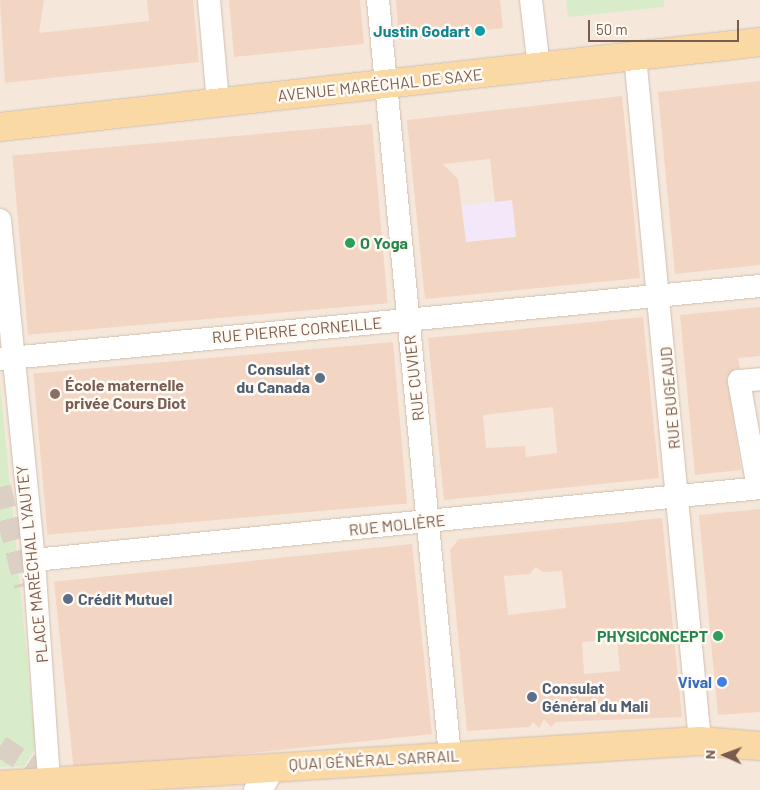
<!DOCTYPE html>
<meta charset="utf-8">
<style>
body{margin:0}
#map{position:relative;width:760px;height:790px;overflow:hidden;background:#fdf6ec;font-family:Barlow,sans-serif}
div>[style]{position:absolute}
[style*='--x']{left:calc(var(--x)*1px);top:calc(var(--y)*1px);width:calc(var(--w)*1px);rotate:calc(var(--a)*1deg)}
.residential>*{inset:0;background:#f5e8da;transform-origin:0 0}
.education>*{inset:0;background:#f3e8fa}
.green>*{inset:0;background:#d8ecc9}
.building>*{inset:0;background:#f3d5c3;transform-origin:0 0}
.minor-tunnel>*{height:22px;margin-top:-11px;transform-origin:0;background:repeating-linear-gradient(90deg,#dcd0c4 0 22px,transparent 0 33px)}
.roads{filter:drop-shadow(0 0 1px #d1beb0) drop-shadow(0 0 1px #d1beb0)}
.minor>*{height:22px;margin:-11px;padding:0 11px;transform-origin:11px;border-radius:11px;background:#fff}
.major>*{height:28px;margin:-14px;padding:0 14px;transform-origin:14px;border-radius:14px;background:#fbd9a5}
.dots>*{width:14px;height:14px;translate:-50% -50%;box-sizing:border-box;border:2px solid #fffaf3;border-radius:50%}
span{translate:-50% -50%;white-space:nowrap;text-align:center;line-height:1.15;-webkit-text-stroke:5px #fffaf3;paint-order:stroke}
.culture-label{font-size:16px;color:#0d838f;font-weight:700}
.right{translate:-100% -50%;text-align:right}
.street-label{font-size:16px;color:#7a5c4d}
.leisure-label{font-size:16px;color:#27864d;font-weight:700}
.left{translate:0 -50%;text-align:left}
.service-label{font-size:16px;color:#4e5e75;font-weight:700}
.education-label{font-size:16px;color:#785e54;font-weight:700}
.shop-label{font-size:16px;color:#366cbe;font-weight:700}
.north{position:absolute;left:700px;top:730px;width:50px;height:50px;-webkit-text-stroke:4px #fffaf3;paint-order:stroke;rotate:272deg;font-size:14px;font-weight:700;line-height:20px;text-align:center;color:#7a5c4d}
.north::after{content:'';display:block;margin:auto;width:18px;height:22px;background:#7a5c4d;clip-path:polygon(50% 0,100% 100%,50% 72%,0 100%)}
.scale{position:absolute;left:588px;top:20px;width:151px;height:22px;box-sizing:border-box;border:2px solid #7a5c4d;border-top:0;padding-left:6px;font-size:15px;line-height:18px;white-space:nowrap;color:#7a5c4d;-webkit-text-stroke:4px #fffaf3;paint-order:stroke}
</style>
<div id="map">
<div class="residential">
<div style="left:0;top:0;width:760px;height:790px"></div>
</div>
<div class="education">
<div style="clip-path:polygon(512px 200px,558px 205px,471px 293px,462px 205px)"></div>
</div>
<div class="green">
<div style="clip-path:polygon(566px 0,664px 0,664px 7px,568px 17px)"></div>
<div style="clip-path:polygon(0 384px,36px 748px,24px 766px,0 767px)"></div>
</div>
<div class="building">
<div style="clip-path:polygon(0 0,44px 0,39px 33px,149px 21px,147px 0,193px 0,199px 62px,5px 83px)"></div>
<div style="clip-path:polygon(229px 0,360px 0,364px 44px,234px 57px)"></div>
<div style="clip-path:polygon(396px 0,500px 0,503px 28px,399px 40px)"></div>
<div style="clip-path:polygon(760px 81px,760px 265px,675px 274px,658px 92px)"></div>
<div style="clip-path:polygon(evenodd,622px 96px,640px 278px,425px 299px,407px 120px,622px 96px,490px 159px,495px 202px,512px 200px,516px 237px,466px 242px,458px 179px,443px 164px,490px 159px)"></div>
<div style="left:372px;top:124px;width:180px;height:361px;rotate:85deg"></div>
<div style="clip-path:polygon(760px 307px,760px 356px,738px 358px,740px 368px,727px 377px,741px 470px,695px 475px,680px 315px)"></div>
<div style="clip-path:polygon(evenodd,643px 317px,659px 478px,444px 500px,428px 338px,643px 317px,553px 407px,557px 453px,526px 457px,525px 446px,486px 448px,483px 415px,553px 407px)"></div>
<div style="left:393px;top:342px;width:162px;height:361px;rotate:85deg"></div>
<div style="clip-path:polygon(760px 509px,760px 712px,718px 715px,699px 515px)"></div>
<div style="clip-path:polygon(evenodd,662px 518px,682px 717px,556px 722px,551px 727px,544px 719px,539px 728px,533px 722px,529px 727px,467px 731px,450px 550px,459px 539px,662px 518px,535px 567px,543px 572px,562px 571px,566px 608px,508px 615px,504px 576px,530px 574px,535px 567px,662px 518px,617px 639px,620px 671px,584px 674px,582px 642px,617px 639px)"></div>
<div style="left:412px;top:544px;width:191px;height:360px;rotate:84deg"></div>
</div>
<div class="minor-tunnel">
<div style="--x:0;--y:487;--w:102;--a:75.8"></div>
<div style="--x:0;--y:746;--w:72;--a:33"></div>
</div>
<div class="roads">
<div class="minor">
<div style="--x:209;--y:0;--w:102;--a:85"></div>
<div style="--x:378;--y:0;--w:759;--a:84.56"></div>
<div style="--x:531;--y:0;--w:67;--a:83.2"></div>
<div style="--x:635;--y:56;--w:688;--a:84.58"></div>
<div style="--x:700;--y:741;--w:15;--a:-4"></div>
<div style="--x:0;--y:220;--w:342;--a:84.3"></div>
<div style="--x:34;--y:560;--w:223;--a:86.1"></div>
<div style="--x:0;--y:359;--w:763;--a:-5.49"></div>
<div style="--x:758;--y:488;--w:109;--a:-100.1"></div>
<div style="--x:739;--y:381;--w:21;--a:-5"></div>
<div style="--x:34;--y:560;--w:730;--a:-5.66"></div>
<div style="--x:255;--y:790;--w:7;--a:-8"></div>
<div style="--x:262;--y:789;--w:25;--a:-61"></div>
</div>
<div class="major">
<div style="--x:0;--y:127;--w:765;--a:-6.38"></div>
<div style="--x:0;--y:785;--w:701;--a:-3.6"></div>
<div style="--x:700;--y:741;--w:60;--a:4.8"></div>
</div>
</div>
<div class="dots">
<div style="left:480px;top:31px;background:#0f9aa8"></div>
<div style="left:350px;top:243px;background:#2e9e5b"></div>
<div style="left:320px;top:378px;background:#5c6f8a"></div>
<div style="left:55px;top:394px;background:#8d6e63"></div>
<div style="left:68px;top:599px;background:#5c6f8a"></div>
<div style="left:718px;top:636px;background:#2e9e5b"></div>
<div style="left:722px;top:682px;background:#3f7fe0"></div>
<div style="left:532px;top:697px;background:#5c6f8a"></div>
</div>
<div class="culture-label">
<span class="right" style="left:470px;top:31px">Justin Godart</span>
</div>
<div class="street-label">
<span style="left:380px;top:85px;rotate:-6deg">AVENUE MARÉCHAL DE SAXE</span>
<span style="left:297px;top:330px;rotate:-5deg">RUE PIERRE CORNEILLE</span>
<span style="left:414px;top:378px;rotate:-96deg">RUE CUVIER</span>
<span style="left:670px;top:398px;rotate:-95deg">RUE BUGEAUD</span>
<span style="left:397px;top:525px;rotate:-6deg">RUE MOLIÈRE</span>
<span style="left:32px;top:564px;rotate:-96deg">PLACE MARÉCHAL LYAUTEY</span>
<span style="left:374px;top:760px;rotate:-3deg">QUAI GÉNÉRAL SARRAIL</span>
</div>
<div class="leisure-label">
<span class="left" style="left:360px;top:243px">O Yoga</span>
<span class="right" style="left:708px;top:636px">PHYSICONCEPT</span>
</div>
<div class="service-label">
<span class="right" style="left:310px;top:378px">Consulat<br>du Canada</span>
<span class="left" style="left:78px;top:599px">Crédit Mutuel</span>
<span class="left" style="left:542px;top:697px">Consulat<br>Général du Mali</span>
</div>
<div class="education-label">
<span class="left" style="left:65px;top:394px">École maternelle<br>privée Cours Diot</span>
</div>
<div class="shop-label">
<span class="right" style="left:712px;top:682px">Vival</span>
</div>
<div class="north">N</div>
<div class="scale">50 m</div>
</div>
